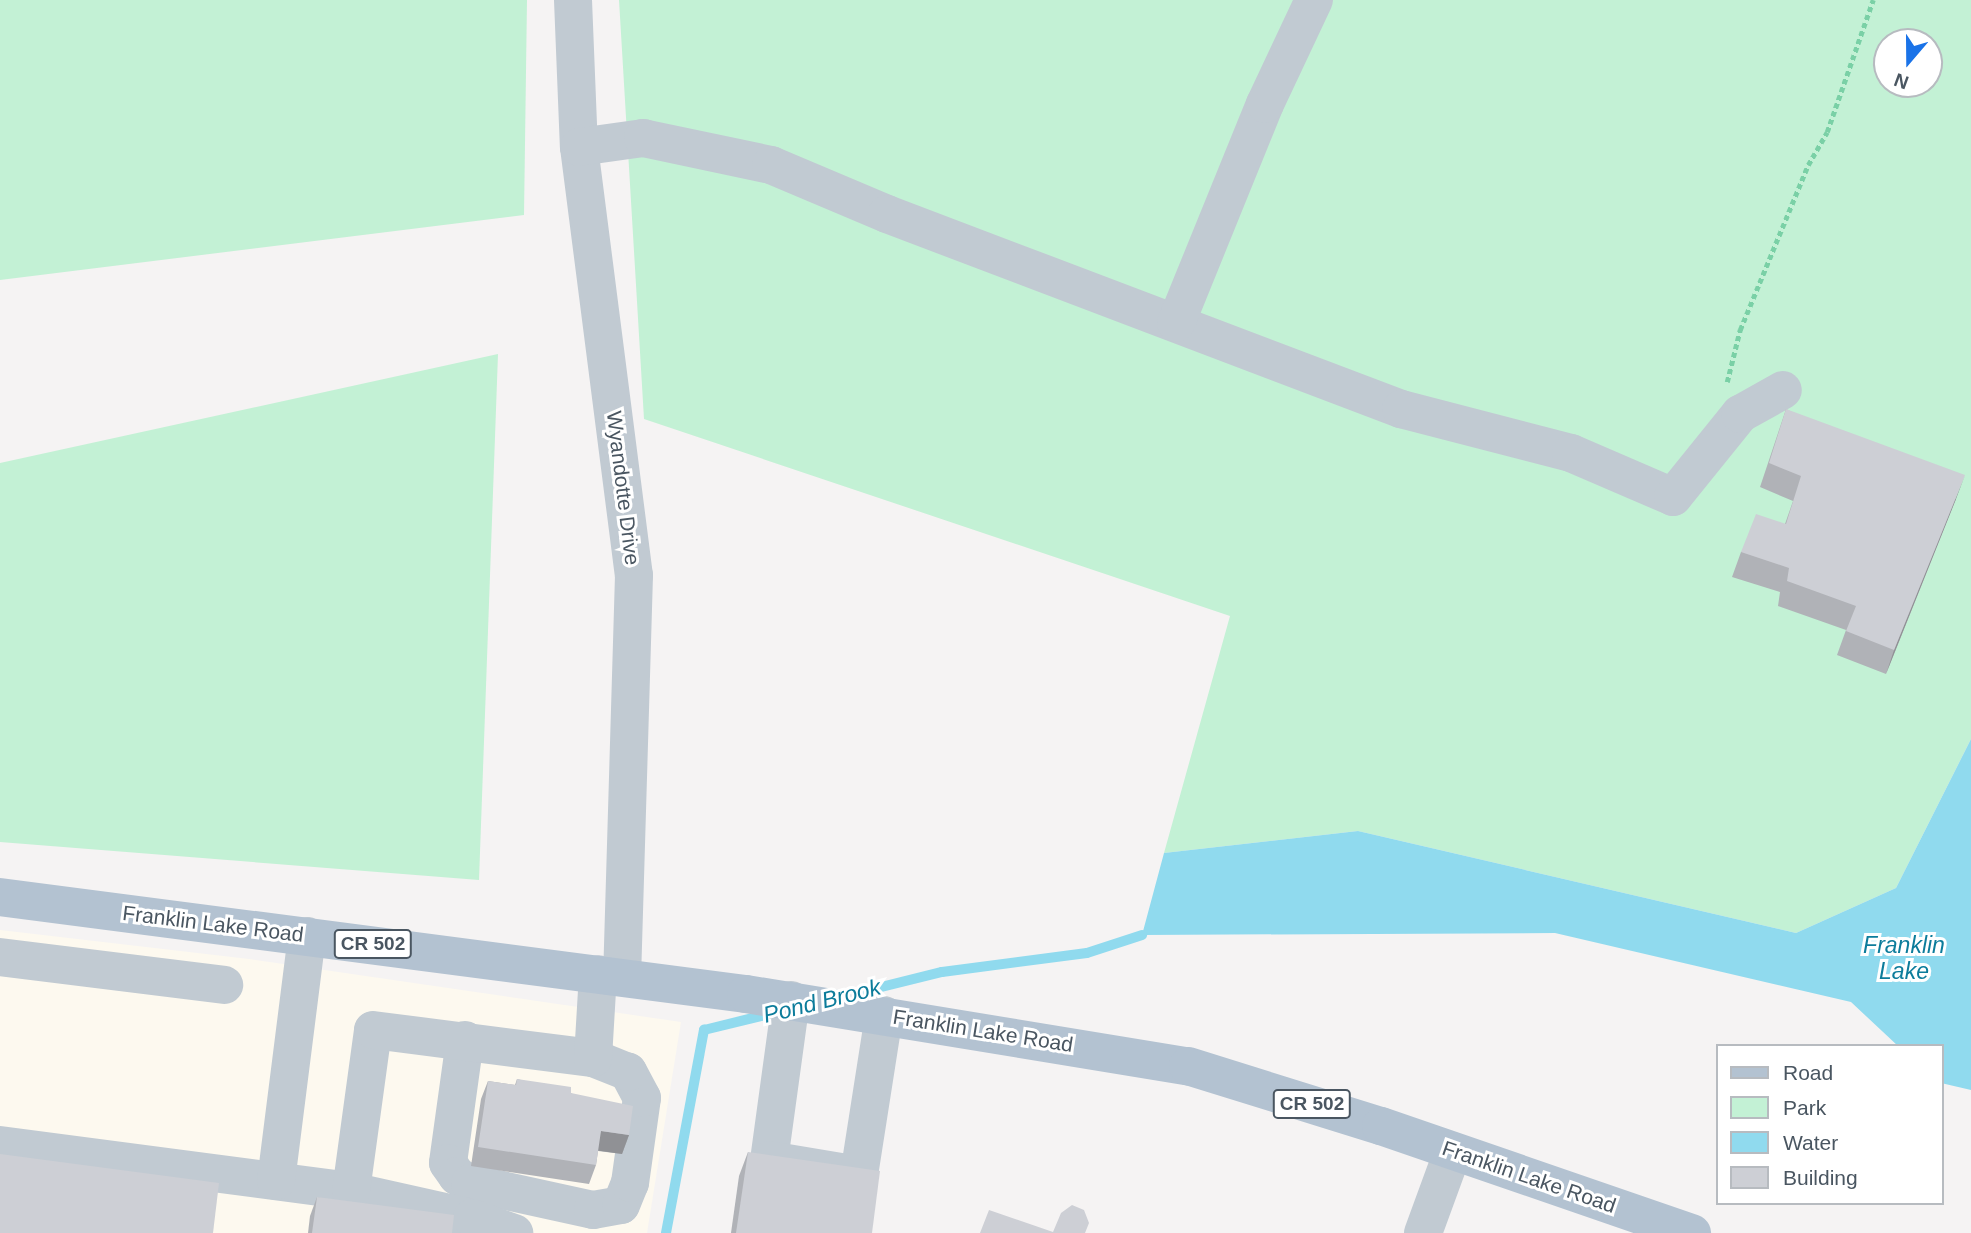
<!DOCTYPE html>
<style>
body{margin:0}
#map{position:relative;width:1971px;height:1233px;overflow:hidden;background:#f5f3f3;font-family:Helvetica,sans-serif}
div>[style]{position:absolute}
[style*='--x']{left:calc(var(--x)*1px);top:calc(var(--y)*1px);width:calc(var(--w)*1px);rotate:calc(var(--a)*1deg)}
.commercial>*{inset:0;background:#fdf9ef}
.green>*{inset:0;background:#c3f1d5}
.water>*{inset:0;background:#90daee}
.stream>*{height:10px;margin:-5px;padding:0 5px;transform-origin:5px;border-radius:5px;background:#90daee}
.path>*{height:4.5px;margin-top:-2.25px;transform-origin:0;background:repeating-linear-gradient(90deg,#7ad0a6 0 5px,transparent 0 8.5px)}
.minor>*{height:38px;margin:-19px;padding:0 19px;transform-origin:19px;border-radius:19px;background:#c1cad2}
.major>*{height:38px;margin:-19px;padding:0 19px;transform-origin:19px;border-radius:19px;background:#b3c2d1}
.wall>*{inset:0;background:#b0b2b7}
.shaded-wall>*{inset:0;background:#909195}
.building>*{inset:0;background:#cdcfd5}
span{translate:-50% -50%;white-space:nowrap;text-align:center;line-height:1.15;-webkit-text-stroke:6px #fff;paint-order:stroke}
.shield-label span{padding:2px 5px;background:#fff;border:2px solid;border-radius:5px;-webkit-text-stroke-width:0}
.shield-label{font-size:19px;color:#4a5661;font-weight:700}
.street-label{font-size:21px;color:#4a5661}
.water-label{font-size:23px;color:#0c7c9b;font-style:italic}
.legend{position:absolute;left:1716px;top:1044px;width:228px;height:161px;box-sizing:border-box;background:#fff;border:2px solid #b7bbc0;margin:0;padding:9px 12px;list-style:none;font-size:21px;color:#4a5661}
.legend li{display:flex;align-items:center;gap:14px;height:35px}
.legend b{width:35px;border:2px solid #b7bbc0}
.north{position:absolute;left:1873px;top:28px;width:70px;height:70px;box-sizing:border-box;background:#fff;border:2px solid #b7bbc0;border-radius:50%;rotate:200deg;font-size:19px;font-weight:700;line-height:28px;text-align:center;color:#4a5661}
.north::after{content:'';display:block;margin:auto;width:24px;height:32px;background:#1a73e8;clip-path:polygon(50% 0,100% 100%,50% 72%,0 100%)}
</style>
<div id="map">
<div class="commercial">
<div style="clip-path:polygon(0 930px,249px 959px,681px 1022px,647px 1233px,0 1233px)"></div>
</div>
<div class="green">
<div style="clip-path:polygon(0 0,527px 0,524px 215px,0 280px)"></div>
<div style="clip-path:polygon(evenodd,619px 0,1971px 0,1971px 739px,1896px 888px,1796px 933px,1358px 831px,1164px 853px,1230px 616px,644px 419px,619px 0,1887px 42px,1929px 42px,1929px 84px,1887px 84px,1887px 42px)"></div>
<div style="clip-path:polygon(498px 354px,479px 880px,0 842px,0 463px)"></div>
</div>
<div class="water">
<div style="clip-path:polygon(1971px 739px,1971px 1090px,1941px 1083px,1941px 1046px,1898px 1046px,1851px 1002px,1555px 933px,1142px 935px,1164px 853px,1358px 831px,1796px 933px,1896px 888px)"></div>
</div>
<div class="stream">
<div style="--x:845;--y:996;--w:100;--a:-13.9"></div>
<div style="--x:942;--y:972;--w:146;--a:-7.5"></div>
<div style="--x:1087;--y:953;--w:58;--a:-18.1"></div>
<div style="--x:666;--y:1233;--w:207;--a:-79.4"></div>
<div style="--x:704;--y:1030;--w:71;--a:-13.8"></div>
</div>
<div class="path">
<div style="--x:1727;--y:382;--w:54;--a:-76"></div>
<div style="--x:1740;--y:330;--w:178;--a:-67.6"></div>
<div style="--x:1808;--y:165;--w:38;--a:-60"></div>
<div style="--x:1827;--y:132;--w:140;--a:-70.8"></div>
</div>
<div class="minor">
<div style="--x:573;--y:0;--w:147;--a:87.7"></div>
<div style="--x:579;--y:147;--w:432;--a:82.7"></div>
<div style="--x:634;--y:575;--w:402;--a:91.7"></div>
<div style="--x:579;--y:147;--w:65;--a:-8"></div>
<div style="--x:643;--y:138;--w:131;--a:11.9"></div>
<div style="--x:771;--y:165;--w:126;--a:22.9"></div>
<div style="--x:887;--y:214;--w:550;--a:20.78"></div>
<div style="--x:1401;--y:409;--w:176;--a:14.5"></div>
<div style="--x:1571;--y:453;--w:111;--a:23.3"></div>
<div style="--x:1673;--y:497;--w:107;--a:-51.1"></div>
<div style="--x:1740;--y:414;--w:49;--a:-29.2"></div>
<div style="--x:1176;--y:323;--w:236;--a:-67.9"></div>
<div style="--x:1265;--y:104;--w:115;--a:-64.8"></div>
<div style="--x:0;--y:957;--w:226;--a:7.1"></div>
<div style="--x:791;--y:1000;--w:162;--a:97.8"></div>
<div style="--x:769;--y:1160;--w:91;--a:9.5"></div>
<div style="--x:859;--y:1175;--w:162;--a:-81.1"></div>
<div style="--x:465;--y:1040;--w:124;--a:97.9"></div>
<div style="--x:448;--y:1163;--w:16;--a:55"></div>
<div style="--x:457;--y:1176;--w:15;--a:28"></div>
<div style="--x:470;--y:1183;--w:126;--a:12.4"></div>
<div style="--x:593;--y:1210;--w:28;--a:-10"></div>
<div style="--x:621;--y:1205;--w:24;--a:-68"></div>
<div style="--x:630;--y:1183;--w:86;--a:-82"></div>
<div style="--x:642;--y:1098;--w:30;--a:-118"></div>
<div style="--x:628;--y:1072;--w:38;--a:-158"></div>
<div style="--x:0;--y:1145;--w:354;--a:7.5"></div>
<div style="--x:351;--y:1191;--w:124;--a:12.6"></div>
<div style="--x:472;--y:1218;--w:45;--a:19.7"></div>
<div style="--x:276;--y:1181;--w:247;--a:-82.8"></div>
<div style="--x:351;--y:1191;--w:162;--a:-82.2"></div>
<div style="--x:373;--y:1030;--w:222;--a:7.3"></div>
<div style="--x:593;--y:1058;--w:84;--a:-86.6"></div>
<div style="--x:1423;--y:1233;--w:87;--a:-69.9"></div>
</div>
<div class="major">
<div style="--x:0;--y:897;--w:752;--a:7.41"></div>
<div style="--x:746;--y:994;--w:448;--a:9.3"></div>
<div style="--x:1188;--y:1066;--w:202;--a:17.3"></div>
<div style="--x:1381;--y:1126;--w:329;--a:19"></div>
</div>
<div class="wall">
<div style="clip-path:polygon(1786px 409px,1956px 499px,1886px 674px,1837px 655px,1846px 630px,1778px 606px,1780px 592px,1732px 577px,1741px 552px,1785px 524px,1793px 501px,1760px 487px)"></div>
<div style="clip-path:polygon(517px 1079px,571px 1093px,629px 1135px,622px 1154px,598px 1151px,596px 1165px,589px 1184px,471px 1166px,481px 1099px,488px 1081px,515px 1085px)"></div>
<div style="clip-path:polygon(748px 1152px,872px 1233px,731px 1233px,739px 1176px)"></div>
<div style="clip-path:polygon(317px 1197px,452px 1233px,308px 1233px,310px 1216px)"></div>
</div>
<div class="shaded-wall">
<div style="clip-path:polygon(1965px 475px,1956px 499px,1886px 674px,1894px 650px)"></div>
<div style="clip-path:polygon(601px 1131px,629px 1135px,622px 1154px,594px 1150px)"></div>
</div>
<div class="building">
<div style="clip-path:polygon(1786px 409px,1965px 475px,1894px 650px,1846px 631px,1856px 606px,1787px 581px,1789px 568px,1741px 552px,1756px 514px,1786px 524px,1801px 476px,1769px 463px)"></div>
<div style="clip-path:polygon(517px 1079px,571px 1087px,571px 1093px,633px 1106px,629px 1135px,601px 1131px,596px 1165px,478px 1147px,488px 1081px,516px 1085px)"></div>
<div style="clip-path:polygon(748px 1152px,880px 1171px,872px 1233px,736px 1233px)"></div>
<div style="clip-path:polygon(0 1154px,219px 1183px,213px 1233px,0 1233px)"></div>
<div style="clip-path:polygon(317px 1197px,454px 1215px,452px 1233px,312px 1233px)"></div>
<div style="clip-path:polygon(1072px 1205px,1084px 1210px,1089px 1223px,1085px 1233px,980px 1233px,989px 1210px,1053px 1232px,1061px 1213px)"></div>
</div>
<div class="shield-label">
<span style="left:373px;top:944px">CR 502</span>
<span style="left:1312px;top:1104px">CR 502</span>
</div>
<div class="street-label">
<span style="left:623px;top:488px;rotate:83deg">Wyandotte Drive</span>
<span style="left:213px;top:924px;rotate:7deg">Franklin Lake Road</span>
<span style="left:983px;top:1031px;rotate:9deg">Franklin Lake Road</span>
<span style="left:1529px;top:1177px;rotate:19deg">Franklin Lake Road</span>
</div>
<div class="water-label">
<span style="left:1904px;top:958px">Franklin<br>Lake</span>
<span style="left:822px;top:1001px;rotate:-14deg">Pond Brook</span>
</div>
<ul class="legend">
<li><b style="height:9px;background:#b3c2d1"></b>Road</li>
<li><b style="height:19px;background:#c3f1d5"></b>Park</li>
<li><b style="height:19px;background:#90daee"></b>Water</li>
<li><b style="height:19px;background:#cdcfd5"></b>Building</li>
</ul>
<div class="north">N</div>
</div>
